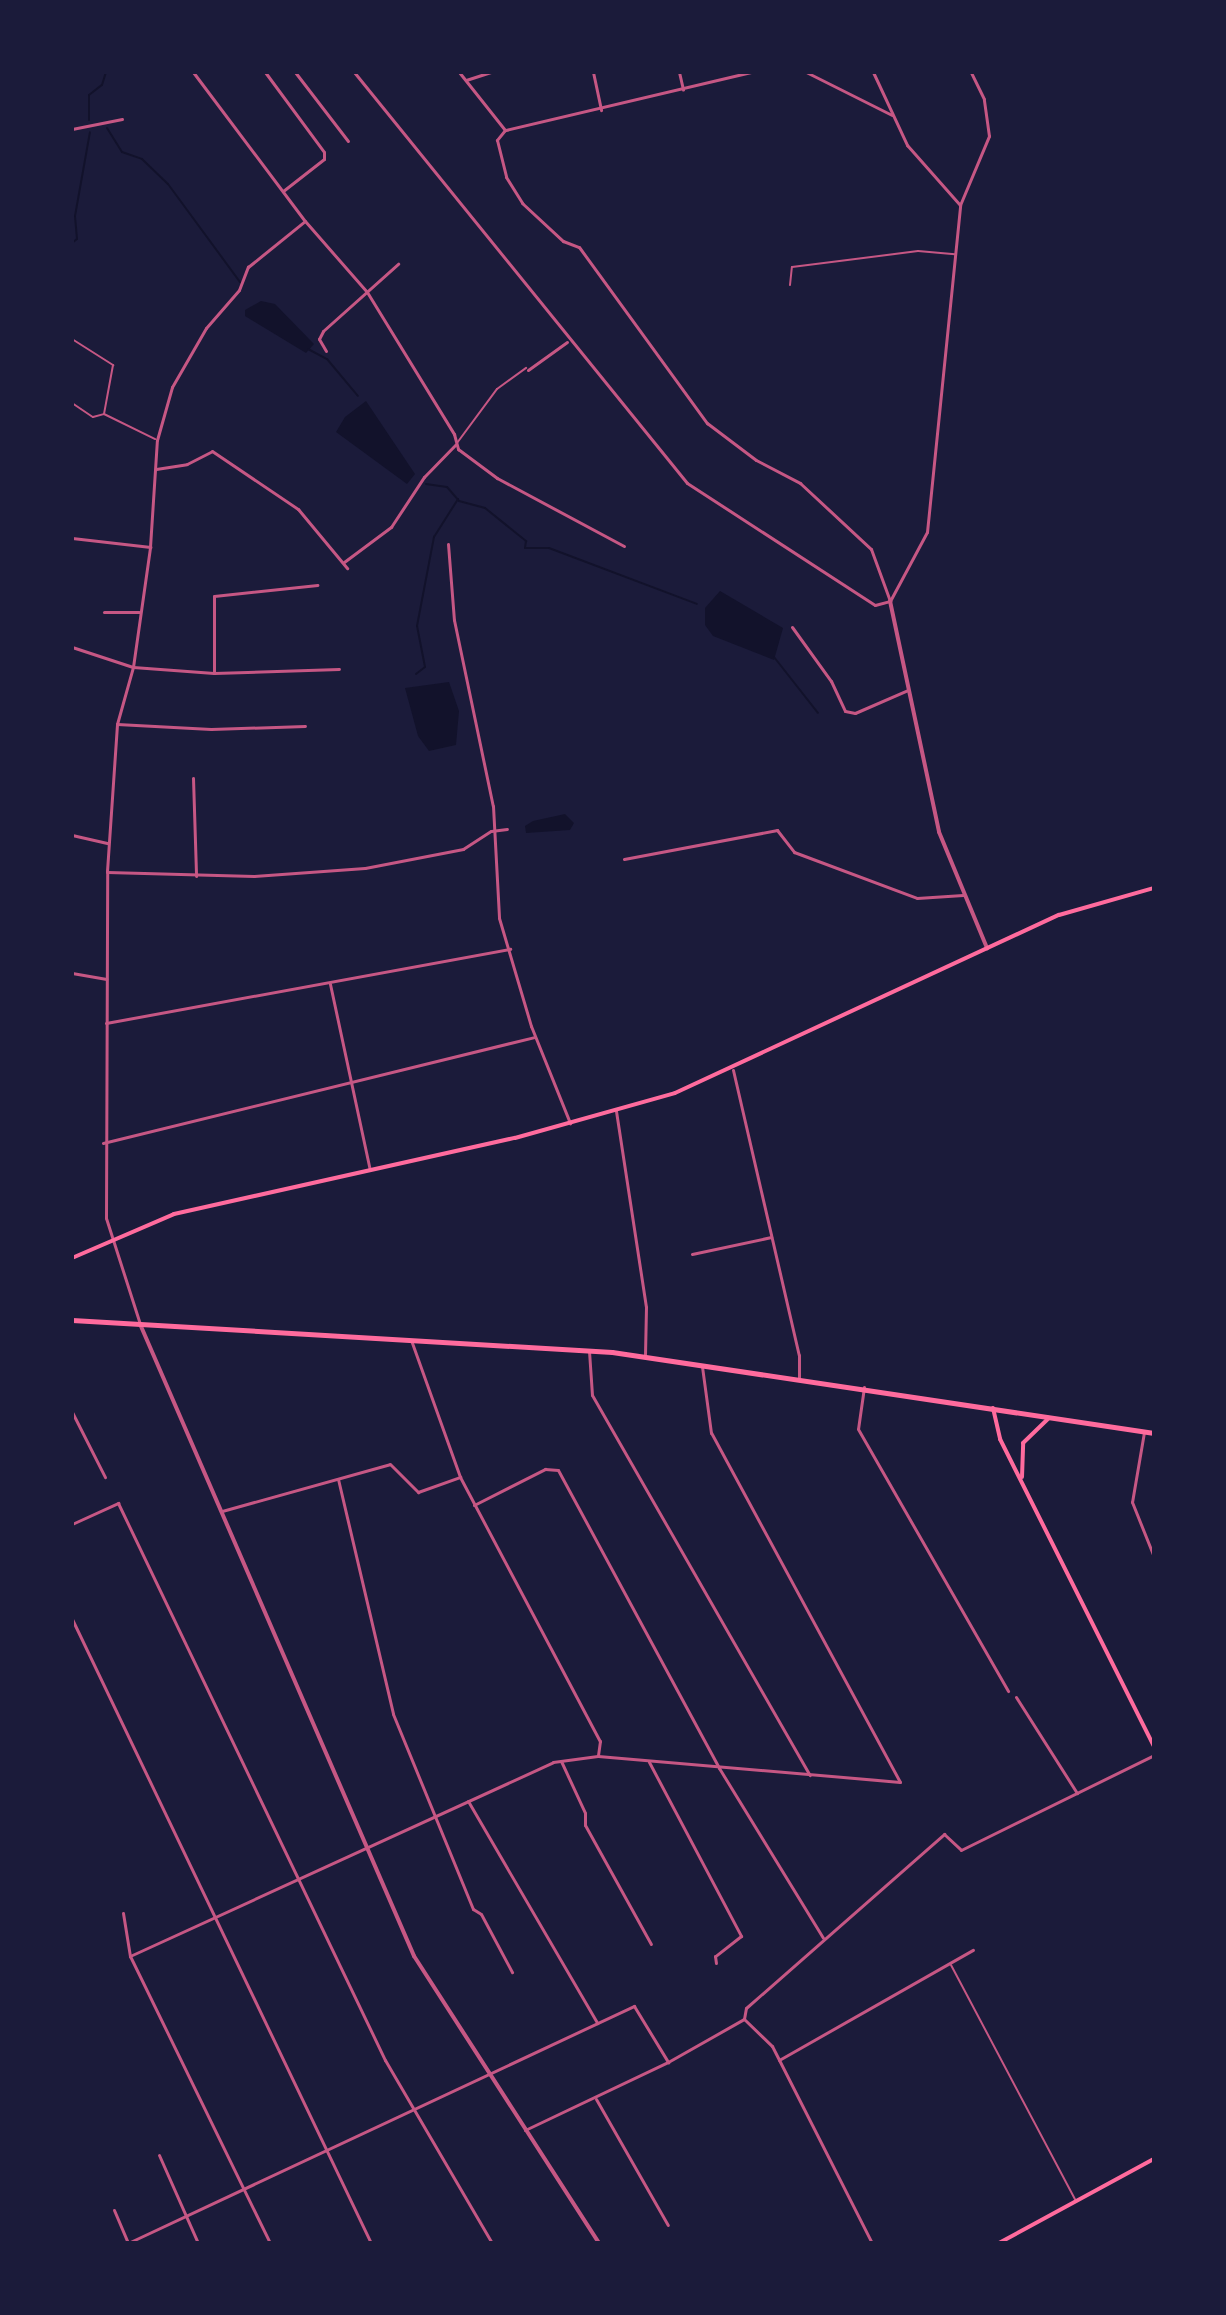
<!DOCTYPE html>
<style>
body{margin:0}
#map{position:relative;width:1226px;height:2315px;overflow:hidden;background:#1b1b3a;font-family:"Source Sans 3",sans-serif}
div>[style]{position:absolute}
[style*='--x']{left:calc(var(--x)*1px);top:calc(var(--y)*1px);width:calc(var(--w)*1px);rotate:calc(var(--a)*1deg)}
.water>*{inset:0;background:#12122b}
.stream>*{height:2px;margin:-1px;padding:0 1px;transform-origin:1px;border-radius:1px;background:#12122b}
.service>*{height:2px;margin:-1px;padding:0 1px;transform-origin:1px;border-radius:1px;background:#c65784}
.minor>*{height:3px;margin:-1.5px;padding:0 1.5px;transform-origin:1.5px;border-radius:1.5px;background:#c65784}
.tertiary>*{height:4px;margin:-2px;padding:0 2px;transform-origin:2px;border-radius:2px;background:#c65784}
.secondary>*{height:4px;margin:-2px;padding:0 2px;transform-origin:2px;border-radius:2px;background:#ff6b9d}
.primary>*{height:5px;margin:-2.5px;padding:0 2.5px;transform-origin:2.5px;border-radius:2.5px;background:#ff6b9d}
span{translate:-50% -50%;white-space:nowrap;text-align:center;line-height:1.15;-webkit-text-stroke:8px #1b1b3a;paint-order:stroke}
.frame{position:absolute;inset:0;border:74px solid #1b1b3a;pointer-events:none}
</style>
<div id="map">
<div class="water">
<div style="clip-path:polygon(261px 301px,275px 304px,314px 344px,306px 353px,245px 316px,245px 310px)"></div>
<div style="clip-path:polygon(366px 401px,415px 474px,407px 484px,336px 432px,345px 417px)"></div>
<div style="clip-path:polygon(720px 591px,783px 628px,774px 660px,713px 636px,705px 625px,705px 608px)"></div>
<div style="clip-path:polygon(449px 682px,459px 711px,456px 745px,429px 751px,418px 736px,405px 688px)"></div>
<div style="clip-path:polygon(565px 814px,574px 823px,570px 830px,526px 833px,525px 826px,533px 821px)"></div>
</div>
<div class="stream">
<div style="--x:89;--y:120;--w:25;--a:-90"></div>
<div style="--x:89;--y:95;--w:16;--a:-38"></div>
<div style="--x:102;--y:85;--w:14;--a:-73"></div>
<div style="--x:107;--y:128;--w:28;--a:58"></div>
<div style="--x:122;--y:152;--w:21;--a:19"></div>
<div style="--x:142;--y:159;--w:36;--a:44"></div>
<div style="--x:168;--y:184;--w:122;--a:53.7"></div>
<div style="--x:72;--y:243;--w:6;--a:-39"></div>
<div style="--x:77;--y:239;--w:23;--a:-95"></div>
<div style="--x:75;--y:216;--w:85;--a:-79.9"></div>
<div style="--x:308;--y:349;--w:21;--a:28"></div>
<div style="--x:327;--y:359;--w:48;--a:50"></div>
<div style="--x:426;--y:484;--w:21;--a:8"></div>
<div style="--x:447;--y:487;--w:18;--a:49"></div>
<div style="--x:459;--y:501;--w:27;--a:15"></div>
<div style="--x:485;--y:508;--w:53;--a:38.8"></div>
<div style="--x:526;--y:541;--w:7;--a:98"></div>
<div style="--x:525;--y:548;--w:24;--a:0"></div>
<div style="--x:549;--y:548;--w:158;--a:20.7"></div>
<div style="--x:774;--y:657;--w:71;--a:51.8"></div>
<div style="--x:416;--y:674;--w:11;--a:-38"></div>
<div style="--x:425;--y:667;--w:42;--a:-101"></div>
<div style="--x:417;--y:626;--w:91;--a:-79.2"></div>
<div style="--x:434;--y:537;--w:45;--a:-57.7"></div>
</div>
<div class="service">
<div style="--x:790;--y:285;--w:18;--a:-84"></div>
<div style="--x:792;--y:267;--w:127;--a:-7.2"></div>
<div style="--x:918;--y:251;--w:37;--a:5"></div>
<div style="--x:72;--y:339;--w:49;--a:32.4"></div>
<div style="--x:113;--y:365;--w:50;--a:100.4"></div>
<div style="--x:72;--y:403;--w:25;--a:34"></div>
<div style="--x:93;--y:417;--w:11;--a:-15"></div>
<div style="--x:104;--y:414;--w:57;--a:26.1"></div>
<div style="--x:457;--y:443;--w:67;--a:-53.5"></div>
<div style="--x:497;--y:389;--w:36;--a:-36"></div>
<div style="--x:951;--y:1965;--w:265;--a:62.1"></div>
</div>
<div class="minor">
<div style="--x:193;--y:72;--w:186;--a:53.1"></div>
<div style="--x:305;--y:221;--w:94;--a:48.9"></div>
<div style="--x:367;--y:292;--w:167;--a:58.5"></div>
<div style="--x:454;--y:434;--w:16;--a:75"></div>
<div style="--x:458;--y:449;--w:49;--a:36.6"></div>
<div style="--x:497;--y:478;--w:144;--a:28.2"></div>
<div style="--x:265;--y:72;--w:99;--a:53.6"></div>
<div style="--x:324;--y:152;--w:7;--a:90"></div>
<div style="--x:324;--y:159;--w:52;--a:142"></div>
<div style="--x:295;--y:72;--w:87;--a:52.5"></div>
<div style="--x:354;--y:72;--w:529;--a:50.98"></div>
<div style="--x:687;--y:483;--w:224;--a:33"></div>
<div style="--x:875;--y:605;--w:16;--a:-15"></div>
<div style="--x:459;--y:72;--w:74;--a:51.6"></div>
<div style="--x:593;--y:72;--w:39;--a:78"></div>
<div style="--x:679;--y:72;--w:18;--a:77"></div>
<div style="--x:751;--y:72;--w:253;--a:166.7"></div>
<div style="--x:505;--y:130;--w:13;--a:129"></div>
<div style="--x:497;--y:140;--w:38;--a:76"></div>
<div style="--x:506;--y:177;--w:31;--a:58"></div>
<div style="--x:522;--y:203;--w:56;--a:42.8"></div>
<div style="--x:563;--y:241;--w:17;--a:21"></div>
<div style="--x:579;--y:247;--w:218;--a:54"></div>
<div style="--x:707;--y:423;--w:61;--a:37.1"></div>
<div style="--x:756;--y:460;--w:50;--a:27.6"></div>
<div style="--x:800;--y:483;--w:97;--a:42.9"></div>
<div style="--x:871;--y:549;--w:55;--a:69.9"></div>
<div style="--x:806;--y:72;--w:96;--a:26.6"></div>
<div style="--x:873;--y:72;--w:81;--a:65"></div>
<div style="--x:907;--y:145;--w:80;--a:48.5"></div>
<div style="--x:466;--y:80;--w:26;--a:-18"></div>
<div style="--x:72;--y:129;--w:51;--a:-11.3"></div>
<div style="--x:326;--y:351;--w:14;--a:-120"></div>
<div style="--x:319;--y:339;--w:9;--a:-63"></div>
<div style="--x:323;--y:331;--w:101;--a:-41.8"></div>
<div style="--x:528;--y:370;--w:48;--a:-35.7"></div>
<div style="--x:156;--y:469;--w:31;--a:-9"></div>
<div style="--x:187;--y:464;--w:28;--a:-27"></div>
<div style="--x:212;--y:451;--w:104;--a:34"></div>
<div style="--x:298;--y:509;--w:77;--a:50.3"></div>
<div style="--x:72;--y:538;--w:79;--a:6.6"></div>
<div style="--x:448;--y:544;--w:76;--a:85.5"></div>
<div style="--x:454;--y:620;--w:190;--a:78.2"></div>
<div style="--x:493;--y:806;--w:112;--a:86.9"></div>
<div style="--x:499;--y:918;--w:113;--a:73.5"></div>
<div style="--x:531;--y:1026;--w:105;--a:68.1"></div>
<div style="--x:344;--y:562;--w:59;--a:-36.7"></div>
<div style="--x:391;--y:527;--w:60;--a:-56.6"></div>
<div style="--x:424;--y:477;--w:45;--a:-45.9"></div>
<div style="--x:890;--y:601;--w:78;--a:-61.8"></div>
<div style="--x:927;--y:532;--w:329;--a:-84.2"></div>
<div style="--x:960;--y:205;--w:75;--a:-67.2"></div>
<div style="--x:989;--y:136;--w:37;--a:-98"></div>
<div style="--x:984;--y:99;--w:30;--a:-116"></div>
<div style="--x:104;--y:612;--w:35;--a:0"></div>
<div style="--x:792;--y:627;--w:67;--a:54.2"></div>
<div style="--x:831;--y:681;--w:33;--a:65"></div>
<div style="--x:845;--y:711;--w:10;--a:11"></div>
<div style="--x:855;--y:713;--w:58;--a:-23.5"></div>
<div style="--x:72;--y:647;--w:64;--a:18.2"></div>
<div style="--x:133;--y:667;--w:81;--a:4.2"></div>
<div style="--x:214;--y:673;--w:125;--a:-1.8"></div>
<div style="--x:214;--y:673;--w:77;--a:-90"></div>
<div style="--x:214;--y:596;--w:104;--a:-6.1"></div>
<div style="--x:117;--y:724;--w:94;--a:3"></div>
<div style="--x:211;--y:729;--w:94;--a:-1.8"></div>
<div style="--x:193;--y:778;--w:98;--a:88.2"></div>
<div style="--x:72;--y:835;--w:37;--a:13"></div>
<div style="--x:624;--y:859;--w:156;--a:-10.7"></div>
<div style="--x:777;--y:830;--w:28;--a:52"></div>
<div style="--x:794;--y:852;--w:131;--a:20.5"></div>
<div style="--x:917;--y:898;--w:46;--a:-3.7"></div>
<div style="--x:107;--y:872;--w:147;--a:1.6"></div>
<div style="--x:254;--y:876;--w:111;--a:-4.1"></div>
<div style="--x:365;--y:868;--w:100;--a:-11"></div>
<div style="--x:463;--y:849;--w:33;--a:-33"></div>
<div style="--x:491;--y:831;--w:16;--a:-7"></div>
<div style="--x:72;--y:973;--w:35;--a:10"></div>
<div style="--x:330;--y:984;--w:190;--a:77.9"></div>
<div style="--x:106;--y:1023;--w:411;--a:-10.4"></div>
<div style="--x:733;--y:1070;--w:293;--a:77"></div>
<div style="--x:799;--y:1355;--w:22;--a:90"></div>
<div style="--x:616;--y:1111;--w:198;--a:81.3"></div>
<div style="--x:646;--y:1307;--w:49;--a:91.2"></div>
<div style="--x:103;--y:1143;--w:444;--a:-13.8"></div>
<div style="--x:692;--y:1254;--w:81;--a:-12.1"></div>
<div style="--x:140;--y:1324;--w:111;--a:-107.8"></div>
<div style="--x:106;--y:1218;--w:347;--a:-89.8"></div>
<div style="--x:107;--y:871;--w:147;--a:-86.1"></div>
<div style="--x:117;--y:724;--w:59;--a:-74.3"></div>
<div style="--x:133;--y:667;--w:121;--a:-81.9"></div>
<div style="--x:150;--y:547;--w:107;--a:-86.3"></div>
<div style="--x:157;--y:440;--w:55;--a:-74.2"></div>
<div style="--x:172;--y:387;--w:68;--a:-60"></div>
<div style="--x:206;--y:328;--w:50;--a:-49"></div>
<div style="--x:239;--y:290;--w:25;--a:-69"></div>
<div style="--x:248;--y:267;--w:73;--a:-38.9"></div>
<div style="--x:411;--y:1340;--w:145;--a:70.3"></div>
<div style="--x:460;--y:1477;--w:299;--a:62.1"></div>
<div style="--x:600;--y:1741;--w:15;--a:98"></div>
<div style="--x:589;--y:1351;--w:44;--a:86.1"></div>
<div style="--x:592;--y:1395;--w:438;--a:60.2"></div>
<div style="--x:864;--y:1387;--w:42;--a:98.1"></div>
<div style="--x:858;--y:1429;--w:302;--a:60.2"></div>
<div style="--x:72;--y:1412;--w:73;--a:63.1"></div>
<div style="--x:1144;--y:1432;--w:71;--a:99.7"></div>
<div style="--x:1132;--y:1502;--w:59;--a:68.2"></div>
<div style="--x:338;--y:1479;--w:241;--a:76.8"></div>
<div style="--x:393;--y:1714;--w:211;--a:67.7"></div>
<div style="--x:473;--y:1909;--w:9;--a:32"></div>
<div style="--x:481;--y:1914;--w:66;--a:61.9"></div>
<div style="--x:474;--y:1505;--w:80;--a:-26.9"></div>
<div style="--x:545;--y:1469;--w:13;--a:4"></div>
<div style="--x:558;--y:1470;--w:339;--a:61.6"></div>
<div style="--x:719;--y:1768;--w:199;--a:58.5"></div>
<div style="--x:222;--y:1511;--w:174;--a:-15.6"></div>
<div style="--x:390;--y:1464;--w:40;--a:45"></div>
<div style="--x:418;--y:1492;--w:45;--a:-19.7"></div>
<div style="--x:72;--y:1524;--w:51;--a:-24.5"></div>
<div style="--x:118;--y:1503;--w:618;--a:64.39"></div>
<div style="--x:385;--y:2060;--w:212;--a:59.7"></div>
<div style="--x:72;--y:1619;--w:692;--a:64.4"></div>
<div style="--x:1016;--y:1697;--w:114;--a:57.6"></div>
<div style="--x:561;--y:1761;--w:57;--a:65.2"></div>
<div style="--x:585;--y:1813;--w:12;--a:90"></div>
<div style="--x:585;--y:1825;--w:136;--a:61"></div>
<div style="--x:649;--y:1762;--w:197;--a:62.1"></div>
<div style="--x:741;--y:1936;--w:33;--a:142"></div>
<div style="--x:715;--y:1956;--w:7;--a:82"></div>
<div style="--x:468;--y:1801;--w:257;--a:59.8"></div>
<div style="--x:123;--y:1913;--w:44;--a:80.8"></div>
<div style="--x:130;--y:1956;--w:319;--a:64"></div>
<div style="--x:130;--y:1956;--w:465;--a:-24.6"></div>
<div style="--x:553;--y:1762;--w:45;--a:-7.6"></div>
<div style="--x:598;--y:1756;--w:303;--a:4.9"></div>
<div style="--x:900;--y:1782;--w:397;--a:-118.4"></div>
<div style="--x:711;--y:1433;--w:68;--a:-97.7"></div>
<div style="--x:744;--y:2019;--w:39;--a:44"></div>
<div style="--x:772;--y:2046;--w:221;--a:63.1"></div>
<div style="--x:779;--y:2060;--w:223;--a:-29.6"></div>
<div style="--x:596;--y:2099;--w:145;--a:60.3"></div>
<div style="--x:525;--y:2130;--w:158;--a:-25.4"></div>
<div style="--x:668;--y:2062;--w:87;--a:-29.5"></div>
<div style="--x:744;--y:2019;--w:11;--a:-80"></div>
<div style="--x:746;--y:2008;--w:264;--a:-41.3"></div>
<div style="--x:944;--y:1834;--w:23;--a:43"></div>
<div style="--x:961;--y:1850;--w:215;--a:-26.2"></div>
<div style="--x:159;--y:2155;--w:96;--a:66.1"></div>
<div style="--x:114;--y:2210;--w:36;--a:67"></div>
<div style="--x:128;--y:2243;--w:559;--a:-25.1"></div>
<div style="--x:634;--y:2006;--w:66;--a:58.7"></div>
</div>
<div class="tertiary">
<div style="--x:890;--y:601;--w:236;--a:78"></div>
<div style="--x:939;--y:832;--w:126;--a:67.5"></div>
<div style="--x:140;--y:1324;--w:689;--a:66.56"></div>
<div style="--x:414;--y:1956;--w:341;--a:57.2"></div>
</div>
<div class="secondary">
<div style="--x:72;--y:1258;--w:111;--a:-23.3"></div>
<div style="--x:174;--y:1214;--w:349;--a:-12.6"></div>
<div style="--x:515;--y:1138;--w:166;--a:-15.7"></div>
<div style="--x:675;--y:1093;--w:423;--a:-24.9"></div>
<div style="--x:1059;--y:915;--w:99;--a:-15.9"></div>
<div style="--x:993;--y:1408;--w:32;--a:77"></div>
<div style="--x:1000;--y:1439;--w:343;--a:63.4"></div>
<div style="--x:1022;--y:1477;--w:34;--a:-88"></div>
<div style="--x:1023;--y:1443;--w:36;--a:-44"></div>
<div style="--x:999;--y:2243;--w:176;--a:-28.5"></div>
</div>
<div class="primary">
<div style="--x:72;--y:1320;--w:541;--a:3.39"></div>
<div style="--x:612;--y:1352;--w:548;--a:8.5"></div>
</div>
<div class="frame"></div>
</div>
